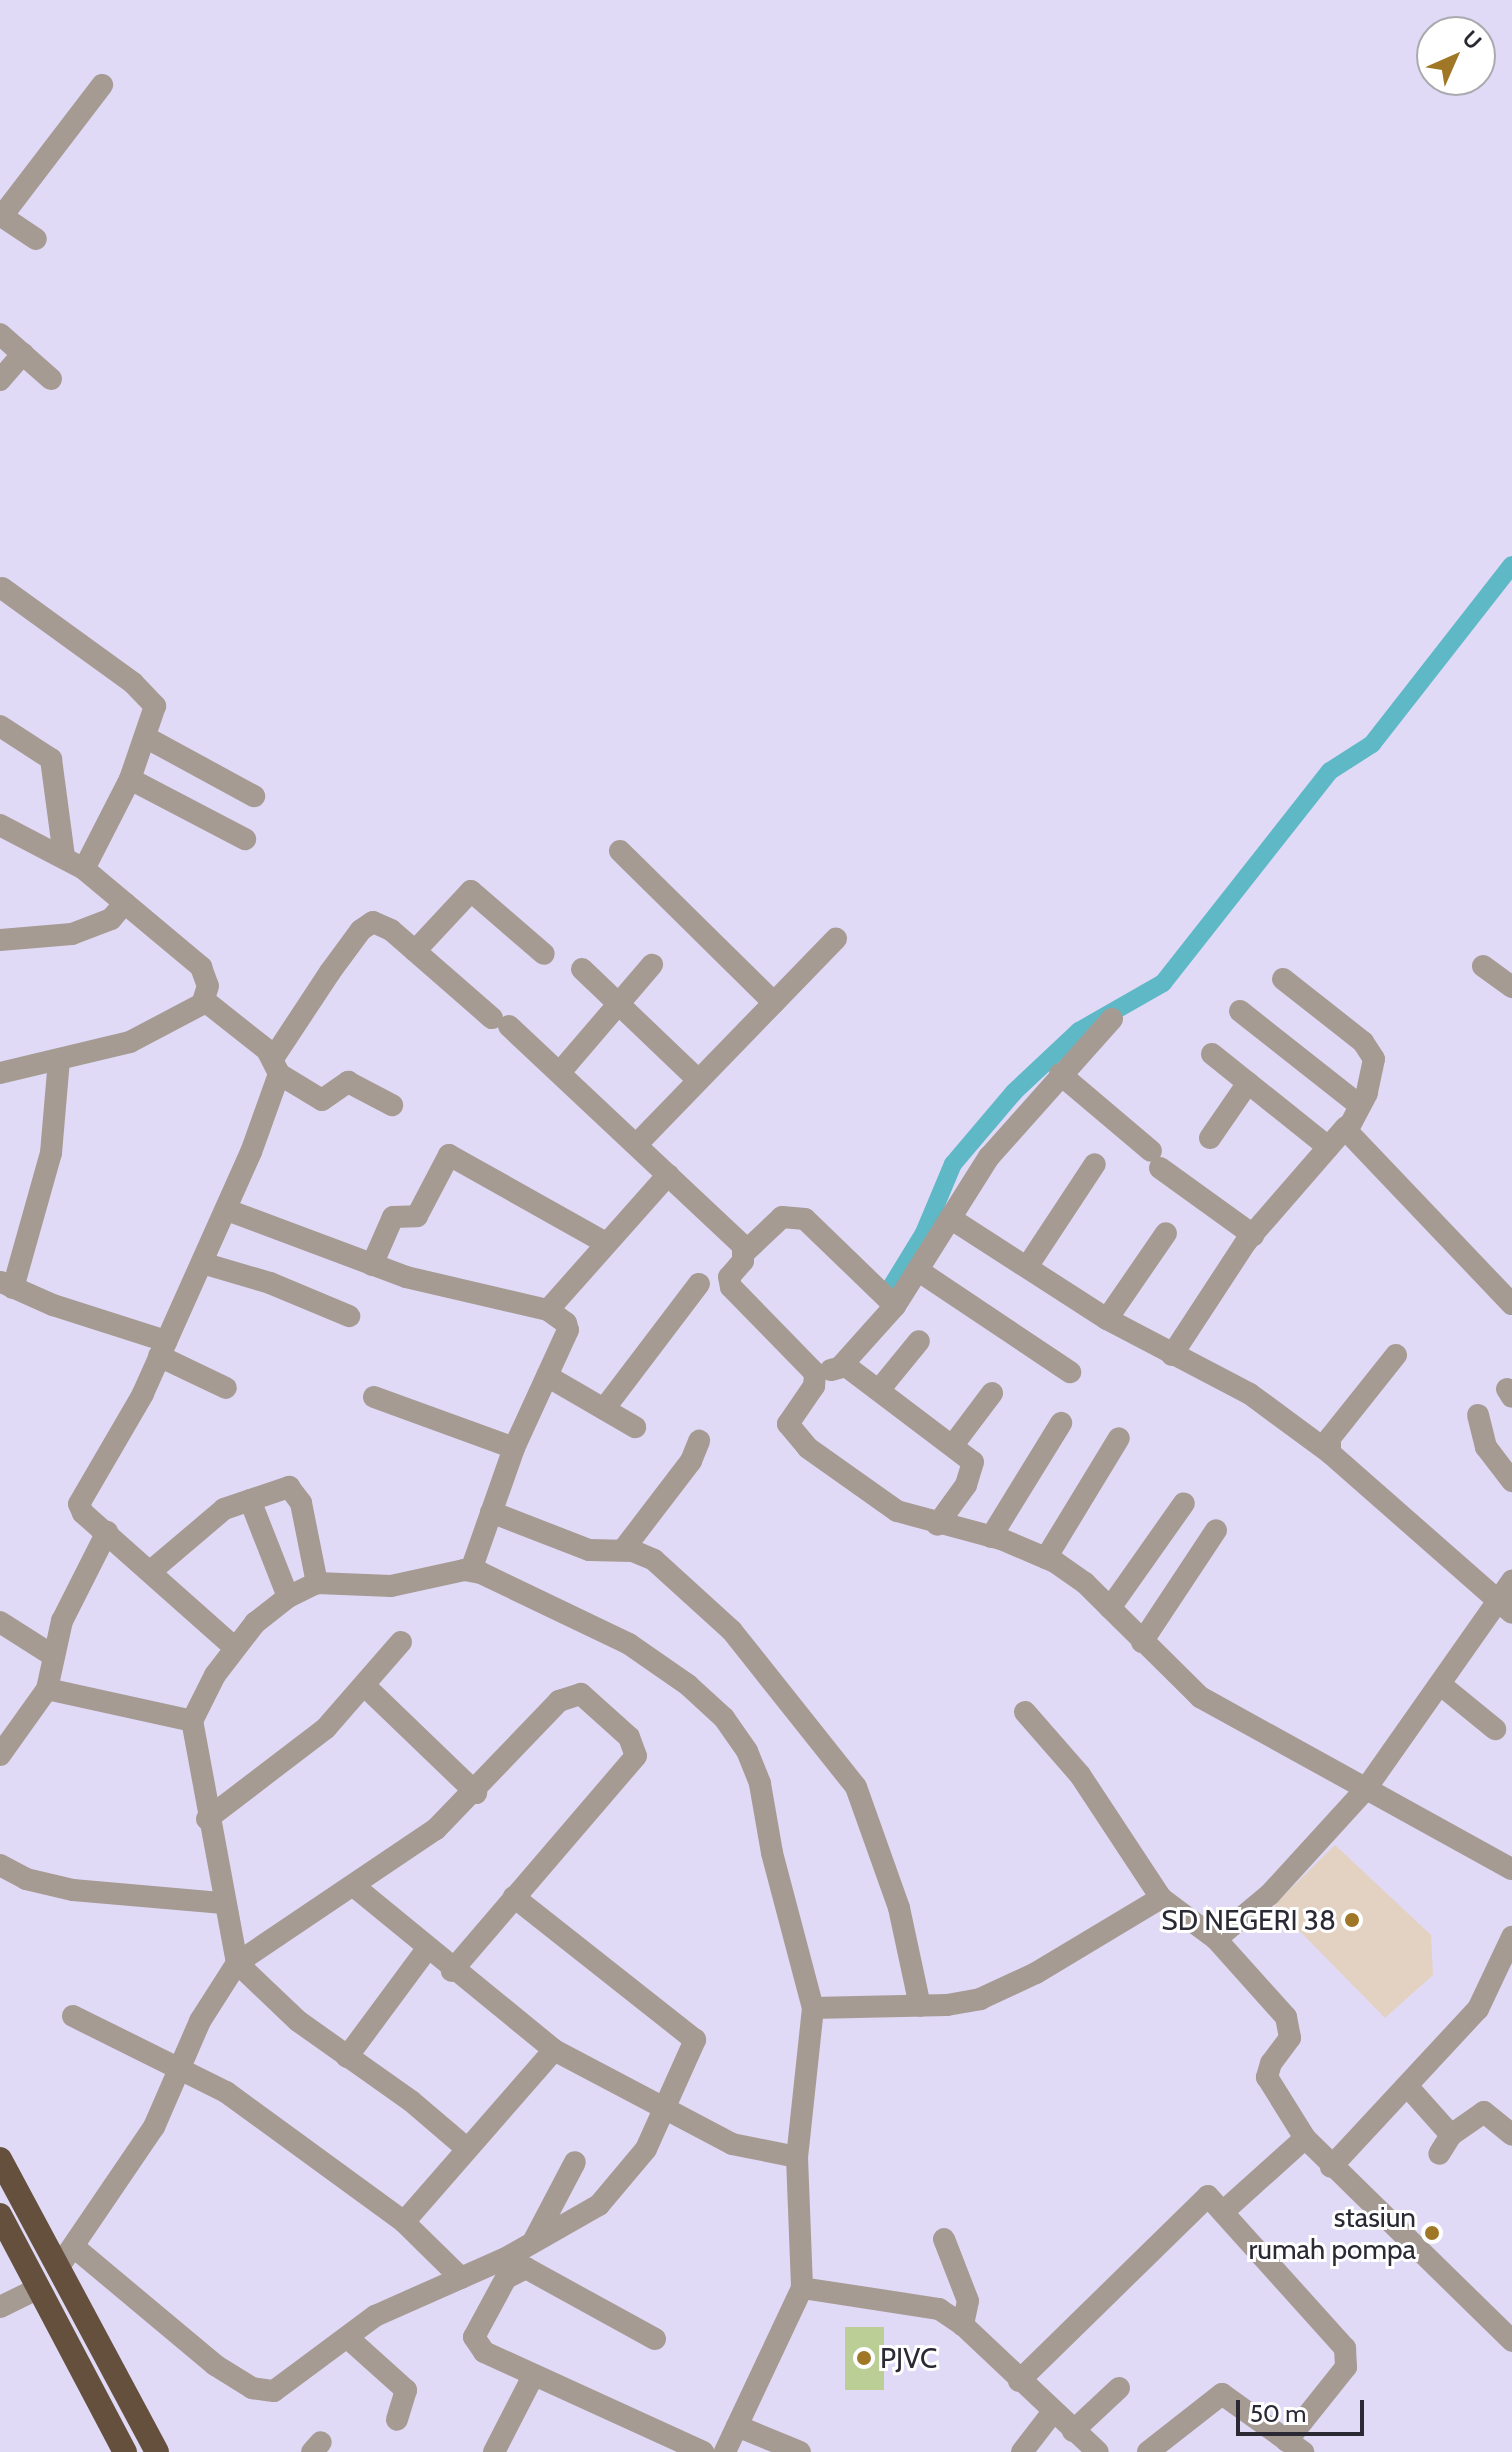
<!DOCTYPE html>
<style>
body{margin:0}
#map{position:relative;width:1512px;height:2452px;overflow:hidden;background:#e0daf7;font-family:Cabin,sans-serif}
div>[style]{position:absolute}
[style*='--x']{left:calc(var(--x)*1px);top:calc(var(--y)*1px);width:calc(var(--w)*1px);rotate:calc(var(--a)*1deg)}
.education>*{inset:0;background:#e3d2c1}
.green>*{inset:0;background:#bbce95;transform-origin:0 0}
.canal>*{height:18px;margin:-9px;padding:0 9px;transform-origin:9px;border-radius:9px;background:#5fb8c5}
.minor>*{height:22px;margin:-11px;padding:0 11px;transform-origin:11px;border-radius:11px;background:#a69b93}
.highway>*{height:24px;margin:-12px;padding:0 12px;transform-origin:12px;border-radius:12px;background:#65503e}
.dots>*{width:22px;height:22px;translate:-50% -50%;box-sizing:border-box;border:4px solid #fff;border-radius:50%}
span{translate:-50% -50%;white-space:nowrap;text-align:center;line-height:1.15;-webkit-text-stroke:6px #fff;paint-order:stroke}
.poi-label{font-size:28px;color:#2b2934}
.right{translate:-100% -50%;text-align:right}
.left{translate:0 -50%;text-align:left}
.north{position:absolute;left:1416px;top:16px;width:80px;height:80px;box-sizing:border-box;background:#fff;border:2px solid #aaa9ae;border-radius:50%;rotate:45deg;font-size:22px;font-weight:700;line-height:32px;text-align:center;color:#2b2934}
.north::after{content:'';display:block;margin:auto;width:28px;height:36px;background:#a07726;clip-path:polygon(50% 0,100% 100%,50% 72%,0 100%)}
.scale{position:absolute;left:1236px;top:2400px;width:128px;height:36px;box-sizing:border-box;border:4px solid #2b2934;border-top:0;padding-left:10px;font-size:24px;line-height:28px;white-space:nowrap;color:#2b2934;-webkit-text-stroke:6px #fff;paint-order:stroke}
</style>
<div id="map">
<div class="education">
<div style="clip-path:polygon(1335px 1845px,1431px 1935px,1433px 1975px,1385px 2018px,1274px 1905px)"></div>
</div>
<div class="green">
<div style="left:845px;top:2327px;width:39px;height:63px"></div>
</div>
<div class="canal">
<div style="--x:888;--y:1292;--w:69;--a:-58.6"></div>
<div style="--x:924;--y:1233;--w:75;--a:-67.2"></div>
<div style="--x:953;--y:1164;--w:94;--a:-49.7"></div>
<div style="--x:1014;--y:1092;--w:89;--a:-43.2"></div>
<div style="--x:1079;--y:1031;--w:97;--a:-29.7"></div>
<div style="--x:1163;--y:983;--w:270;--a:-51.8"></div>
<div style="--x:1330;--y:771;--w:50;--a:-32.7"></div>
<div style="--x:1372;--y:744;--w:227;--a:-52"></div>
</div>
<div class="minor">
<div style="--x:0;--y:215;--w:43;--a:33.7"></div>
<div style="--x:2;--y:216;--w:165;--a:-52.6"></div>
<div style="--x:0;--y:334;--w:68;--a:41.4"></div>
<div style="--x:0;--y:380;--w:35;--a:-49"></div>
<div style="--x:2;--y:588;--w:162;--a:35.9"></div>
<div style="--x:133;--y:683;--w:32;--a:46"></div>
<div style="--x:155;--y:706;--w:77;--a:108.9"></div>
<div style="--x:130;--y:779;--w:101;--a:117.1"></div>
<div style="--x:0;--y:726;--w:61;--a:32.9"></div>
<div style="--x:51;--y:759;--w:99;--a:82.4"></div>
<div style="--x:147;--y:738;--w:122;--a:28.5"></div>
<div style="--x:130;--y:779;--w:130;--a:27.6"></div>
<div style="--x:0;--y:825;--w:95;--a:27.6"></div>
<div style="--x:84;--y:869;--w:153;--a:39.9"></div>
<div style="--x:201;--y:967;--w:20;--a:70"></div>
<div style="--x:208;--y:986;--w:19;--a:108"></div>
<div style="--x:202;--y:1004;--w:81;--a:152.2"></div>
<div style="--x:130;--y:1042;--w:134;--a:166.6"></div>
<div style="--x:620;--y:851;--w:216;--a:44.6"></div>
<div style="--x:0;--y:940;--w:72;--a:-4.8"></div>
<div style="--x:72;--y:934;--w:42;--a:-21"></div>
<div style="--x:111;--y:919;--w:21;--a:-49"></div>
<div style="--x:415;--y:951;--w:82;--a:-47"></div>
<div style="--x:471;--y:891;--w:96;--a:40.8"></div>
<div style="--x:1483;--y:966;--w:36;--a:36"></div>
<div style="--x:582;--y:969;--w:161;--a:43.7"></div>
<div style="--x:1283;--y:979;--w:102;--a:38.2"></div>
<div style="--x:1363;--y:1042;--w:20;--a:57"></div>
<div style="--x:1374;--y:1059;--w:35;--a:102"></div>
<div style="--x:1367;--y:1093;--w:43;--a:117.8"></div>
<div style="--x:1347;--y:1131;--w:239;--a:46.4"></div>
<div style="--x:205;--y:1001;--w:79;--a:38.3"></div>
<div style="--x:267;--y:1050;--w:27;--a:63"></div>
<div style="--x:279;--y:1074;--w:83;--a:109.7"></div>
<div style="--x:251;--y:1152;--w:265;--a:114.1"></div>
<div style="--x:143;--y:1394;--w:127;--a:120.2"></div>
<div style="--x:79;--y:1504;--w:10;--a:66"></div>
<div style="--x:83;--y:1513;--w:202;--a:41.6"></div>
<div style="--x:1240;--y:1011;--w:152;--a:38.3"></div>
<div style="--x:509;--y:1026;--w:321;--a:43.2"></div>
<div style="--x:743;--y:1246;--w:15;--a:90"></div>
<div style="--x:743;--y:1261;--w:21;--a:131"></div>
<div style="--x:729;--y:1277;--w:10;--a:79"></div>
<div style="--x:731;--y:1287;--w:120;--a:45.7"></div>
<div style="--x:815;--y:1373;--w:13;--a:94"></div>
<div style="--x:814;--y:1386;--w:46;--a:124.4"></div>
<div style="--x:788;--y:1424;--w:31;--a:50"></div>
<div style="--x:808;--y:1448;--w:109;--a:35.3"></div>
<div style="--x:897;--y:1511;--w:108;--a:15.1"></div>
<div style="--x:1001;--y:1539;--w:59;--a:23.1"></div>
<div style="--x:1055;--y:1562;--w:37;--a:35"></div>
<div style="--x:1085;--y:1583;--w:162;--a:44.7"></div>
<div style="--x:1200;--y:1697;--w:356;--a:28.9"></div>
<div style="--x:1212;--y:1054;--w:149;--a:38.7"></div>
<div style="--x:274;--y:1057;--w:102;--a:-56.6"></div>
<div style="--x:330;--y:972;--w:52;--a:-53.6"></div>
<div style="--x:361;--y:930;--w:14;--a:-34"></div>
<div style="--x:373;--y:922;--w:20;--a:24"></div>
<div style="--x:391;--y:930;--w:134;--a:41.1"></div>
<div style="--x:561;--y:1071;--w:140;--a:-49.4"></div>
<div style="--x:279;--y:1074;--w:50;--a:31.2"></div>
<div style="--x:322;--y:1100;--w:32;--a:-35"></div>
<div style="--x:348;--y:1082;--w:50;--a:27.6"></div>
<div style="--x:1060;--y:1074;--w:119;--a:40.2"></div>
<div style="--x:1210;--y:1138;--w:67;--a:-55.4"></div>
<div style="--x:637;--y:1144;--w:286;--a:-45.9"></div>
<div style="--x:1160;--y:1168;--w:115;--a:35.8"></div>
<div style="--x:227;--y:1210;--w:191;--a:20.5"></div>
<div style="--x:406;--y:1277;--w:146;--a:13.1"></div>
<div style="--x:548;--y:1310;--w:22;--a:36"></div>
<div style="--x:566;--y:1323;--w:7;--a:74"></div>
<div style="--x:568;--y:1330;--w:130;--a:114.6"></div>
<div style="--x:514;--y:1448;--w:129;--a:109.4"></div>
<div style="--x:950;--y:1218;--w:187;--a:32.8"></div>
<div style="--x:1107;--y:1319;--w:161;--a:27.7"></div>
<div style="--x:1250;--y:1394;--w:99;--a:36.4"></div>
<div style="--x:745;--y:1252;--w:51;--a:-43.4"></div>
<div style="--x:782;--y:1217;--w:23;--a:5"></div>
<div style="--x:805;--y:1219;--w:125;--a:44"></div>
<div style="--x:202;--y:1263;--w:71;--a:16.4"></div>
<div style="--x:270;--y:1283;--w:86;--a:22.7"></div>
<div style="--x:372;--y:1265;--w:52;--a:-66.4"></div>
<div style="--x:393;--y:1217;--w:24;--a:-2"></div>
<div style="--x:417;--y:1216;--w:69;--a:-62.3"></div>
<div style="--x:449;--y:1155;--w:178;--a:29.3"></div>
<div style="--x:1027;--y:1267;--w:123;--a:-56.6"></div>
<div style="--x:919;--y:1271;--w:182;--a:33.8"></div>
<div style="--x:1;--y:1282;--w:57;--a:23.9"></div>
<div style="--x:53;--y:1305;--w:119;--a:17.7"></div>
<div style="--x:13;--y:1288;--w:140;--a:-74.3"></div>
<div style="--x:51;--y:1153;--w:94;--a:-85.1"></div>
<div style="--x:548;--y:1310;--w:181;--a:-48.4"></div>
<div style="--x:1107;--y:1319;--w:104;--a:-55.5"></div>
<div style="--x:1172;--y:1355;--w:135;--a:-56.8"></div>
<div style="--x:1246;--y:1242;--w:152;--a:-49"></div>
<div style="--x:1396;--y:1355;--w:106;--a:128.5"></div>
<div style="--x:1330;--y:1438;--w:15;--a:90"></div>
<div style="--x:1330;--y:1453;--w:242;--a:41.3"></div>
<div style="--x:159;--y:1356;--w:74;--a:25.5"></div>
<div style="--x:842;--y:1365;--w:79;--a:-48.1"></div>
<div style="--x:895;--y:1306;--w:176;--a:-57.8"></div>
<div style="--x:989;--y:1157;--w:185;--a:-48.3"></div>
<div style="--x:831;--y:1370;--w:16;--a:-15"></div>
<div style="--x:846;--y:1366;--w:159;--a:37.1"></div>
<div style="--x:973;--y:1462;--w:24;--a:107"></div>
<div style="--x:966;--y:1485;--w:49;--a:125.9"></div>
<div style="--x:547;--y:1376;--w:102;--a:30.1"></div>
<div style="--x:1507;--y:1389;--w:9;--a:58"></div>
<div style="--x:879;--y:1390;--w:63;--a:-50.8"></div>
<div style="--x:374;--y:1397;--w:149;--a:20"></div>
<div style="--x:604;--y:1409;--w:157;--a:-52.8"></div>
<div style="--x:1478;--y:1415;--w:33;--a:76"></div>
<div style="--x:1486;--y:1447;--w:43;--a:52.6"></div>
<div style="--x:953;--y:1445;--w:65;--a:-53.1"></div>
<div style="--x:250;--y:1500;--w:104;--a:68.6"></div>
<div style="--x:491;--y:1512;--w:105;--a:21.2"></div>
<div style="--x:589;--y:1550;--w:44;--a:1.3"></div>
<div style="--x:633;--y:1551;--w:23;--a:23"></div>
<div style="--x:654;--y:1560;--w:105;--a:42.3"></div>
<div style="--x:732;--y:1631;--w:199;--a:51.5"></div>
<div style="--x:856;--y:1787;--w:128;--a:70.4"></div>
<div style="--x:899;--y:1908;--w:100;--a:77.9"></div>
<div style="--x:991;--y:1537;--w:134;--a:-58.4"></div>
<div style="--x:623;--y:1550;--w:112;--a:-52.6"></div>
<div style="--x:691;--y:1461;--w:22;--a:-68"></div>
<div style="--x:1046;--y:1558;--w:140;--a:-58.7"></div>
<div style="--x:151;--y:1571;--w:96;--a:-40.3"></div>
<div style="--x:224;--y:1509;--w:69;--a:-18.7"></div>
<div style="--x:289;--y:1487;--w:20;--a:53"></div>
<div style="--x:301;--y:1503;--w:82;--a:78.7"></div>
<div style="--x:1110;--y:1608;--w:128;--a:-54.8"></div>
<div style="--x:0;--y:1622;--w:62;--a:32.4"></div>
<div style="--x:1142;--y:1642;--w:134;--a:-56.5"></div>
<div style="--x:1441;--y:1685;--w:70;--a:39.2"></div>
<div style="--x:366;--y:1687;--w:153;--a:43.9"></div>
<div style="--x:47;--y:1689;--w:148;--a:12.4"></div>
<div style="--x:1025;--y:1712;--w:84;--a:48.9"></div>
<div style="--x:1080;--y:1775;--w:147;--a:56.6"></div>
<div style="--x:1161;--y:1898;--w:69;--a:36.7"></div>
<div style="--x:1216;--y:1939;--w:105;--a:48.1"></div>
<div style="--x:1286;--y:2017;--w:21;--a:79"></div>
<div style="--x:1290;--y:2038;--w:31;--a:127"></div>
<div style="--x:1271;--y:2063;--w:15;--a:106"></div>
<div style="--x:1267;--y:2077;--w:72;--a:58.1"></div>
<div style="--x:1305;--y:2138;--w:290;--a:44.4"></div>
<div style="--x:0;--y:1755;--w:81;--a:-54.5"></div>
<div style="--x:47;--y:1689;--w:70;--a:-77.6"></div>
<div style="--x:62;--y:1621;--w:100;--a:-63.2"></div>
<div style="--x:207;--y:1819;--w:150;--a:-37.4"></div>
<div style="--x:326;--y:1728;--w:114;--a:-48.9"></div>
<div style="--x:0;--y:1865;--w:30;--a:28"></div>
<div style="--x:26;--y:1879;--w:48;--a:13.2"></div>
<div style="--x:73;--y:1890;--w:151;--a:5"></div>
<div style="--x:355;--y:1887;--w:257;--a:39.3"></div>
<div style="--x:554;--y:2050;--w:201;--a:27.8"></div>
<div style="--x:732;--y:2144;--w:66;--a:11.3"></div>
<div style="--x:1216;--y:1939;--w:70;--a:-39.8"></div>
<div style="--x:1270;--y:1894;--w:141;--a:-47.6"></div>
<div style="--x:1365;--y:1790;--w:256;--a:-54.9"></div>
<div style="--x:813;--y:2008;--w:134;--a:-1.3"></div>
<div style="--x:947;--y:2005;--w:34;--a:-10"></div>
<div style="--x:980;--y:1999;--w:62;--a:-24.9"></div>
<div style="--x:1036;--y:1973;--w:146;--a:-31"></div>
<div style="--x:73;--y:2016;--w:171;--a:26.4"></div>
<div style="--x:226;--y:2092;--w:220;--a:36.1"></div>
<div style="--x:404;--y:2222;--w:80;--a:44.5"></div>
<div style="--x:347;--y:2057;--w:134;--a:-53.5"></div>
<div style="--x:1409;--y:2088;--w:63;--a:48.2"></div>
<div style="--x:1451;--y:2135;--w:22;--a:122"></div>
<div style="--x:1451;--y:2135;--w:40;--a:-34.9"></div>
<div style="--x:1484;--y:2112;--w:36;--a:39"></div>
<div style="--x:465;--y:2147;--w:71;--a:-139.6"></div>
<div style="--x:411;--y:2101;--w:138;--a:-144.7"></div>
<div style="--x:298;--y:2021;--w:84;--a:-136.4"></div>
<div style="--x:237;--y:1963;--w:246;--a:-100.5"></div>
<div style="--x:192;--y:1721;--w:51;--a:-63.4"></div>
<div style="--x:215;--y:1675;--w:66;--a:-52.4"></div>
<div style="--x:255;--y:1623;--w:42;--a:-38.2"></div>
<div style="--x:288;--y:1597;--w:32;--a:-26"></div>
<div style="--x:317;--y:1583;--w:74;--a:2.3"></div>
<div style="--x:391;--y:1586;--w:75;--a:-12.4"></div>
<div style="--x:464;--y:1570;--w:17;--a:10"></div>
<div style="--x:481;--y:1573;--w:164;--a:25.6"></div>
<div style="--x:629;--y:1644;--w:72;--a:34.8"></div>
<div style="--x:688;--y:1685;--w:49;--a:42.5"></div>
<div style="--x:724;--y:1718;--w:40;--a:55.1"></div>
<div style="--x:747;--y:1751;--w:35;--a:68"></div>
<div style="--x:760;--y:1784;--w:70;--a:80.1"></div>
<div style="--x:772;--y:1853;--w:160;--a:75.2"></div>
<div style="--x:813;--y:2008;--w:150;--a:96.1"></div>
<div style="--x:797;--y:2157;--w:131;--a:87.8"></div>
<div style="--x:802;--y:2288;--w:181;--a:115.2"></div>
<div style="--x:1331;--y:2167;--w:216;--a:-47.1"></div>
<div style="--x:1478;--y:2009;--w:80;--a:-64.7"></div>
<div style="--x:1224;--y:2211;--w:109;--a:-42"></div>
<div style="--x:404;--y:2222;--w:228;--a:-48.9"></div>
<div style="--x:944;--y:2239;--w:66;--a:68.8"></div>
<div style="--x:968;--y:2301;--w:25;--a:102"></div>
<div style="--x:533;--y:2242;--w:90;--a:-62.3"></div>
<div style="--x:74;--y:2247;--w:184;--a:39.9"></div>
<div style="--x:215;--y:2365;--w:44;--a:31.9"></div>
<div style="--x:252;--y:2388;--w:22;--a:8"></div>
<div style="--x:274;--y:2391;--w:126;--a:-36.6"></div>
<div style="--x:375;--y:2316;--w:143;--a:-23.9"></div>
<div style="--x:506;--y:2258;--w:107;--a:-29.7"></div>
<div style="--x:599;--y:2205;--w:73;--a:-50"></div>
<div style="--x:646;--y:2149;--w:120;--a:-65.8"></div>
<div style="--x:695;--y:2040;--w:231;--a:-141.7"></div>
<div style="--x:58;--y:2268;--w:171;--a:-55.8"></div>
<div style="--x:154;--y:2127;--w:116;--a:-66.5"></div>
<div style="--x:200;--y:2021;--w:69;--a:-57.5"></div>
<div style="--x:237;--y:1963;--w:240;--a:-34"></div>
<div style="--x:436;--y:1829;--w:178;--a:-46.1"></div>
<div style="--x:559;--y:1701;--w:23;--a:-18"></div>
<div style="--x:581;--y:1694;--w:64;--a:41.9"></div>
<div style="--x:629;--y:1737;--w:20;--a:70"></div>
<div style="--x:636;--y:1756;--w:283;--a:130.6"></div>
<div style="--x:802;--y:2288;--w:139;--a:8.7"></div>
<div style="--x:939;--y:2309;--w:29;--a:34"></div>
<div style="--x:963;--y:2325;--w:185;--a:43.3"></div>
<div style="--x:0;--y:2307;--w:43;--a:-26"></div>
<div style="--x:348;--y:2338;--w:78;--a:41.9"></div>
<div style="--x:406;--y:2390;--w:31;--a:107"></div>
<div style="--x:655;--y:2339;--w:147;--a:-151.2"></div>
<div style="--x:526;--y:2268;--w:22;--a:153"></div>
<div style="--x:506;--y:2278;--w:67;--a:118.5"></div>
<div style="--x:474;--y:2337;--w:18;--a:56"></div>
<div style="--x:484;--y:2352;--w:241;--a:24.5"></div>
<div style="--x:1019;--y:2381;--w:264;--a:-44.4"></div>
<div style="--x:1208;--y:2196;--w:205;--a:48"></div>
<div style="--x:1345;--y:2348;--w:19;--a:87"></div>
<div style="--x:1346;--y:2367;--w:95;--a:128.6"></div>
<div style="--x:737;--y:2426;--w:68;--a:22.4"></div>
<div style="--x:1073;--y:2431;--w:63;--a:-43.1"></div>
<div style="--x:312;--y:2452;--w:13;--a:-48"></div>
<div style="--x:494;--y:2452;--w:85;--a:-62.8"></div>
<div style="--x:1022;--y:2452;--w:49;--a:-52.4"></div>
<div style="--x:1148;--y:2452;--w:94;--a:-38.1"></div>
<div style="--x:1222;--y:2394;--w:100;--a:35.6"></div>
</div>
<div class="highway">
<div style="--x:0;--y:2159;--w:332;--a:61.8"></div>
<div style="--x:0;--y:2215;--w:268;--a:62.2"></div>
</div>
<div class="dots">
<div style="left:1352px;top:1920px;background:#a07726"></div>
<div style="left:1432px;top:2233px;background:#a07726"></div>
<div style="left:864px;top:2358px;background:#a07726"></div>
</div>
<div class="poi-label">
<span class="right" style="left:1336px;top:1920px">SD NEGERI 38</span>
<span class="right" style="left:1416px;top:2233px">stasiun<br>rumah pompa</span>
<span class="left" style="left:880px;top:2358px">PJVC</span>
</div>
<div class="north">U</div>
<div class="scale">50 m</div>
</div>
